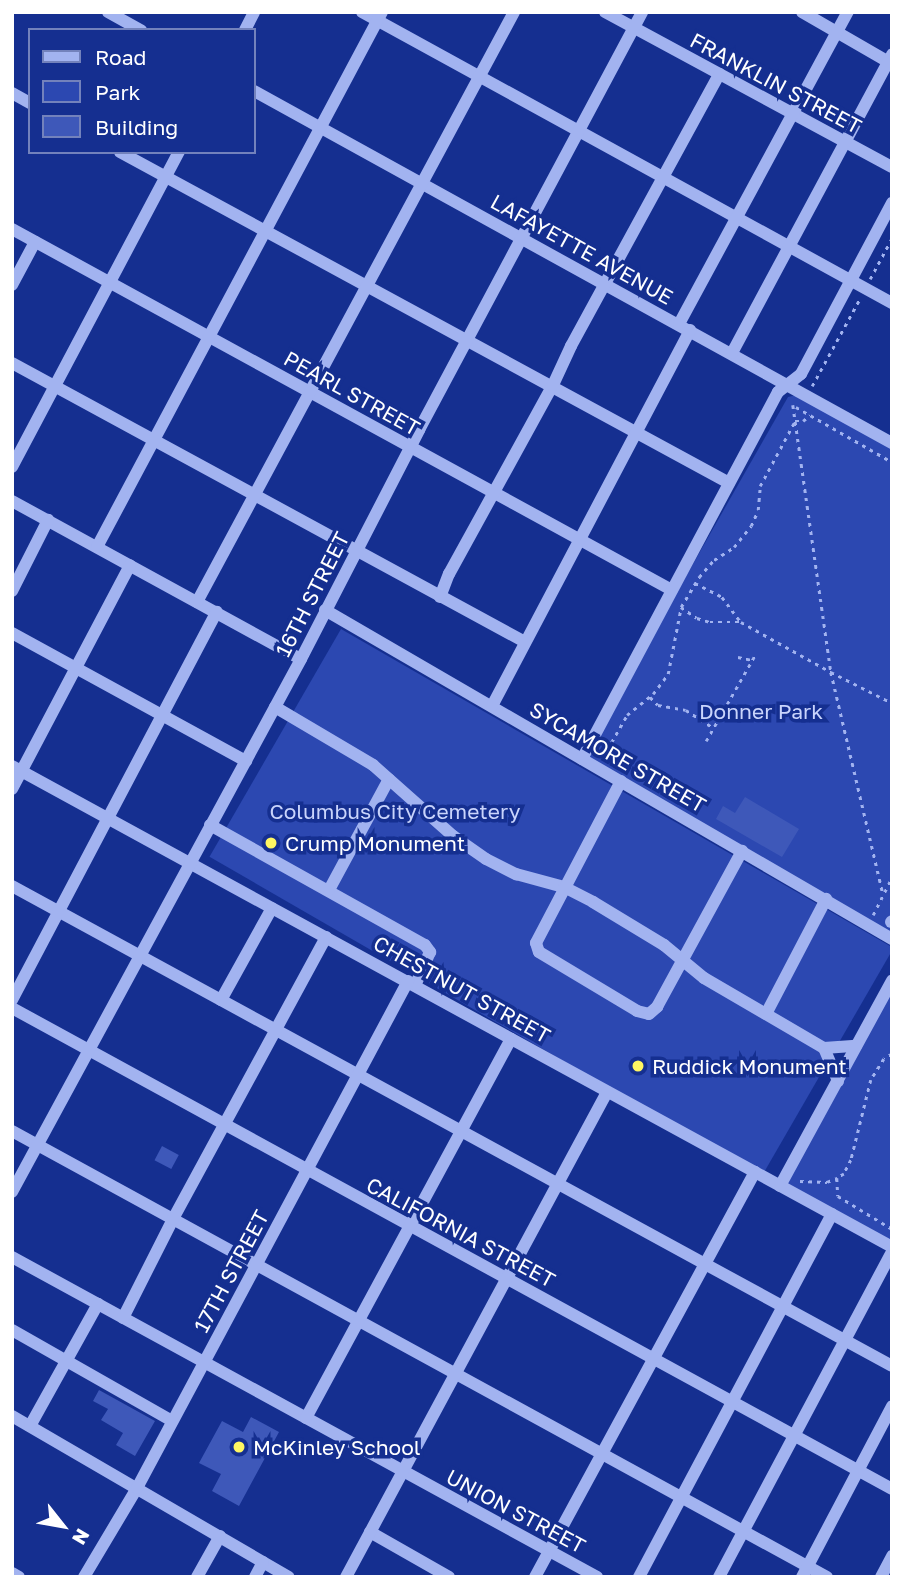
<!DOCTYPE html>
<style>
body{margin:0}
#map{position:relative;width:904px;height:1589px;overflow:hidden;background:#152f90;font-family:"Golos Text",sans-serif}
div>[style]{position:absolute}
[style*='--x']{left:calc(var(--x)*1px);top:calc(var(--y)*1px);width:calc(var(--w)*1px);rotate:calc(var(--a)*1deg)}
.green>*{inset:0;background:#2c48b1;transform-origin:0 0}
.building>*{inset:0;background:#3e58b9;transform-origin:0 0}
.path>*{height:2.5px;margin-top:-1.25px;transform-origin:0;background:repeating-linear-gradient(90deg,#a2b3f0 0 3.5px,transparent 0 8.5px)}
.minor>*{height:12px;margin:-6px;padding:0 6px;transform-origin:6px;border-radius:6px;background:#a2b3f0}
.dots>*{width:19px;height:19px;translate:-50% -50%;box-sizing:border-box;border:4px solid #152f90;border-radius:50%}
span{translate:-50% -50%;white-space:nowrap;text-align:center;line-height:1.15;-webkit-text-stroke:7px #152f90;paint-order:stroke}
.street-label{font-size:21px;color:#fff}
.park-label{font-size:21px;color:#c9d4fc}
.poi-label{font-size:21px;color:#fff}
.left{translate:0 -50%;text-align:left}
.frame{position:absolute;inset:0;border:14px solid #fff;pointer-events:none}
.legend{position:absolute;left:28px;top:28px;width:228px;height:126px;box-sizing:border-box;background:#152f90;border:2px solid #7382bc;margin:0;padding:9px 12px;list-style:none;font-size:21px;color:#fff}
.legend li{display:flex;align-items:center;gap:14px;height:35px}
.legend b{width:35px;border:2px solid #7382bc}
.north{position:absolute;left:28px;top:1491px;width:70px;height:70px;-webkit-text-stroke:5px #152f90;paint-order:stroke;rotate:121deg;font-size:19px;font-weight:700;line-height:28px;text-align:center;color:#fff}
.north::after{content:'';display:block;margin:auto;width:24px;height:32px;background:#fff;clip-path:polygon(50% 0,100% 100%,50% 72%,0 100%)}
</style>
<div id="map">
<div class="green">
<div style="clip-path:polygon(806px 393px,892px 443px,892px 939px,582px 759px,788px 397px)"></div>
<div style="left:341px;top:629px;width:638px;height:263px;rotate:30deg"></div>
<div style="clip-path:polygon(892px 981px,892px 1247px,780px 1186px)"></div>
</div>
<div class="building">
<div style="clip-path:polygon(745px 797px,799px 829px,782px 857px,716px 819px,723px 806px,735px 813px)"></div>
<div style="left:162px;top:1146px;width:19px;height:16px;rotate:28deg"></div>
<div style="clip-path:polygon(99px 1390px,155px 1421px,135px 1456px,116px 1445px,123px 1433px,101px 1420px,108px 1409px,93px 1401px)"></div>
<div style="clip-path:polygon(251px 1417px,279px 1432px,239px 1506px,212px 1491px,221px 1474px,199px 1463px,222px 1421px,243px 1432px)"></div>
</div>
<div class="path">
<div style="--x:870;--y:279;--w:47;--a:-61.8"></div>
<div style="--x:812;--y:386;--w:98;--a:-61.3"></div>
<div style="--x:793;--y:405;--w:270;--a:81.9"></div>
<div style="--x:831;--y:672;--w:68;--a:26.9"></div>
<div style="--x:796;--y:407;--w:111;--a:29.8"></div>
<div style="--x:795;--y:421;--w:8;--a:0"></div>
<div style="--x:803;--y:421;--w:9;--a:-41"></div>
<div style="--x:695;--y:583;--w:30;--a:27"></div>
<div style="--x:722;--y:597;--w:30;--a:53"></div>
<div style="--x:681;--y:607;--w:19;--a:35"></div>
<div style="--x:697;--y:618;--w:14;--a:17"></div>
<div style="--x:710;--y:622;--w:31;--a:0"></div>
<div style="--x:741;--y:622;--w:103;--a:29.1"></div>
<div style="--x:831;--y:672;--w:227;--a:76.8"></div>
<div style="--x:738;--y:657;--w:14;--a:12"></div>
<div style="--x:650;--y:697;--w:11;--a:45"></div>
<div style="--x:658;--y:705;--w:28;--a:10"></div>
<div style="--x:686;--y:710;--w:33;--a:33"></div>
<div style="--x:706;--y:741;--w:99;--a:-60.3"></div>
<div style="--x:603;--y:757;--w:48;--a:-60.3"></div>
<div style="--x:627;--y:715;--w:33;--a:-39"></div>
<div style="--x:653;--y:694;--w:25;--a:-53"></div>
<div style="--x:668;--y:674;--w:68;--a:-79"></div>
<div style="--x:681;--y:607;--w:35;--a:-59"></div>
<div style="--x:699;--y:577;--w:23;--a:-49"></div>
<div style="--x:714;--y:560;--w:24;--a:-33"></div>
<div style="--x:734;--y:547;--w:27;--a:-51"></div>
<div style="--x:751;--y:526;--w:17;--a:-66"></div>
<div style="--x:758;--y:510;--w:24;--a:-85"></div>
<div style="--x:760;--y:486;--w:74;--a:-61.7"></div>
<div style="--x:873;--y:915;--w:42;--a:-63.4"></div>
<div style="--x:892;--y:1054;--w:9;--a:148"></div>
<div style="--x:884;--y:1059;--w:25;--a:122"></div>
<div style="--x:871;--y:1080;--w:82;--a:104"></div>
<div style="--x:851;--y:1160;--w:16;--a:117"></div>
<div style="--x:844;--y:1174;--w:8;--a:150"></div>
<div style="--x:837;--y:1178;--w:18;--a:87"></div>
<div style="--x:838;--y:1196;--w:63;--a:31.4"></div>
<div style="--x:800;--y:1181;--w:27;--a:2"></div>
<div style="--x:827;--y:1182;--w:11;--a:-22"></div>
</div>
<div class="minor">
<div style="--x:108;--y:12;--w:38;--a:29"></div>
<div style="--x:362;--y:12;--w:605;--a:28.77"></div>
<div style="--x:605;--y:12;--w:326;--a:28.4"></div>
<div style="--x:802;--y:12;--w:104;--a:30"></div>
<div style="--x:245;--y:30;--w:20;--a:-63"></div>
<div style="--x:254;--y:91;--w:729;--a:28.89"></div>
<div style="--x:12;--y:93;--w:21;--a:29"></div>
<div style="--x:120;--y:152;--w:693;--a:28.52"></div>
<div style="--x:12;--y:229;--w:752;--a:28.68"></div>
<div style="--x:12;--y:285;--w:49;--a:-61.9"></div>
<div style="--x:679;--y:324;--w:355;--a:-61.6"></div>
<div style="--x:732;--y:353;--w:339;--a:-61.8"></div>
<div style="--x:12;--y:363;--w:584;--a:28.54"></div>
<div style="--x:12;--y:467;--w:357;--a:-62.1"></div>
<div style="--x:12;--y:501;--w:329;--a:28.7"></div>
<div style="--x:97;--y:547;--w:606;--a:-61.96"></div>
<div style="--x:12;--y:591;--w:80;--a:-63.1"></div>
<div style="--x:440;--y:597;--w:25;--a:-69"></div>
<div style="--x:449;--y:574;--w:216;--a:-61.2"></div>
<div style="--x:553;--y:385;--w:43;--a:-65.2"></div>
<div style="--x:571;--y:346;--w:310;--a:-61.4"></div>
<div style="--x:197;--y:602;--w:670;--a:-61.75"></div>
<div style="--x:325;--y:610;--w:656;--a:30.12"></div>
<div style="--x:12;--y:633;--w:267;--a:28.7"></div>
<div style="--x:492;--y:706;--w:425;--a:-62.2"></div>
<div style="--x:275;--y:707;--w:114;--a:30.6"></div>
<div style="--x:373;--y:765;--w:107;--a:41.6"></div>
<div style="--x:453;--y:836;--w:40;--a:34.9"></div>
<div style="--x:486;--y:859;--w:34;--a:27"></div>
<div style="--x:516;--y:874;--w:50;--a:15.2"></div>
<div style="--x:564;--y:887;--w:33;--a:27"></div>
<div style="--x:593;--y:902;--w:83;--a:31.2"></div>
<div style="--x:664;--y:945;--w:52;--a:39.5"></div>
<div style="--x:704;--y:978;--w:139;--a:30.3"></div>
<div style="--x:824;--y:1048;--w:36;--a:67"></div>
<div style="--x:582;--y:759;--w:416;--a:-61.9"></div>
<div style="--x:778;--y:392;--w:29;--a:-38"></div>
<div style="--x:801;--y:374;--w:194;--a:-62"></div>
<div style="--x:12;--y:766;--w:1003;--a:28.66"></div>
<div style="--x:621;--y:781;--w:183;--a:117.7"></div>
<div style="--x:536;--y:943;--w:9;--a:72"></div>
<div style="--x:539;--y:952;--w:114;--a:31"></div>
<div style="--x:637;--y:1011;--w:12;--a:14"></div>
<div style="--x:649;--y:1014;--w:11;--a:-41"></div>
<div style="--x:657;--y:1007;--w:178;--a:-61.4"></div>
<div style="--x:12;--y:789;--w:253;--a:-62.2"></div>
<div style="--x:210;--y:825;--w:246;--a:29.2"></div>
<div style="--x:425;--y:945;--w:9;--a:54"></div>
<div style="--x:430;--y:952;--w:36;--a:114"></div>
<div style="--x:12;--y:886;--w:1002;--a:28.61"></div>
<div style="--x:329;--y:890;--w:126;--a:-61.6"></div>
<div style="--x:891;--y:922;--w:1;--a:-45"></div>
<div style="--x:12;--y:1000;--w:439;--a:-62.2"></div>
<div style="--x:221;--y:1000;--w:105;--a:-61"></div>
<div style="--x:12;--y:1008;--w:1003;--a:28.66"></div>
<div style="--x:766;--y:1014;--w:130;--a:-62.4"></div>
<div style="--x:824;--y:1048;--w:32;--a:-4"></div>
<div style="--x:12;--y:1131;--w:929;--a:28.69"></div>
<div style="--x:780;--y:1186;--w:234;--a:-61.4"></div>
<div style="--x:12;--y:1192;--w:606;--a:-61.53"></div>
<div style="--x:301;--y:659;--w:258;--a:-62.7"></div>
<div style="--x:419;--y:430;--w:474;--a:-61.9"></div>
<div style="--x:12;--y:1257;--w:667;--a:28.68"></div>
<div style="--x:123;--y:1318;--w:111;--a:-63.2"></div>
<div style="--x:173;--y:1219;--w:321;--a:-61.5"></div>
<div style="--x:12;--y:1330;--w:184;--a:29.6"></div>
<div style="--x:12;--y:1416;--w:320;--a:30.2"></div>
<div style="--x:306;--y:1418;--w:431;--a:-61.6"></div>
<div style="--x:30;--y:1426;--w:140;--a:-60.9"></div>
<div style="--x:370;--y:1532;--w:91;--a:29.7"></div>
<div style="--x:12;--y:1573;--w:8;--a:30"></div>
<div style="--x:84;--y:1577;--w:104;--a:-59.2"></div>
<div style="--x:137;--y:1488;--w:575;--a:-61.87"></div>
<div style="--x:197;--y:1577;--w:47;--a:-60.7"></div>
<div style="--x:255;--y:1577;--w:17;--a:-62"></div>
<div style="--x:346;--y:1577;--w:551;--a:-61.71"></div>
<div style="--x:535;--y:1577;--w:461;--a:-61.5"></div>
<div style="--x:639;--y:1577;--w:411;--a:-62"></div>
<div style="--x:719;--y:1577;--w:369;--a:-62"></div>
<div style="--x:802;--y:1577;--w:193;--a:-62.2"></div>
<div style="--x:881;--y:1577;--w:24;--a:-62"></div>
</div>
<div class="dots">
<div style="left:271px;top:843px;background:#fff662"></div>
<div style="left:638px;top:1066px;background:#fff662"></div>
<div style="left:239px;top:1447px;background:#fff662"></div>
</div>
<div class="street-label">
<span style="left:776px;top:83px;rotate:28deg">FRANKLIN STREET</span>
<span style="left:582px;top:249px;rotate:29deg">LAFAYETTE AVENUE</span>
<span style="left:352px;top:393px;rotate:29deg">PEARL STREET</span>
<span style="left:312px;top:594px;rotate:-63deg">16TH STREET</span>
<span style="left:618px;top:757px;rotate:30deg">SYCAMORE STREET</span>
<span style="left:462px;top:989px;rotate:29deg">CHESTNUT STREET</span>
<span style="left:461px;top:1232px;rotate:28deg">CALIFORNIA STREET</span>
<span style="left:231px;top:1271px;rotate:-62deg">17TH STREET</span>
<span style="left:516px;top:1511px;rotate:28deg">UNION STREET</span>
</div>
<div class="park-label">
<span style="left:761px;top:711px">Donner Park</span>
<span style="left:395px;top:811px">Columbus City Cemetery</span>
</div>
<div class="poi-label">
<span class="left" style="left:285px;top:843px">Crump Monument</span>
<span class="left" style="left:652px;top:1066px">Ruddick Monument</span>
<span class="left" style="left:253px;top:1447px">McKinley School</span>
</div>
<div class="frame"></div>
<ul class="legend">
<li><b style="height:9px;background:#a2b3f0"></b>Road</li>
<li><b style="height:19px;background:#2c48b1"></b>Park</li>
<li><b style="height:19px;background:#3e58b9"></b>Building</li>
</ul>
<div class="north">N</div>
</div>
